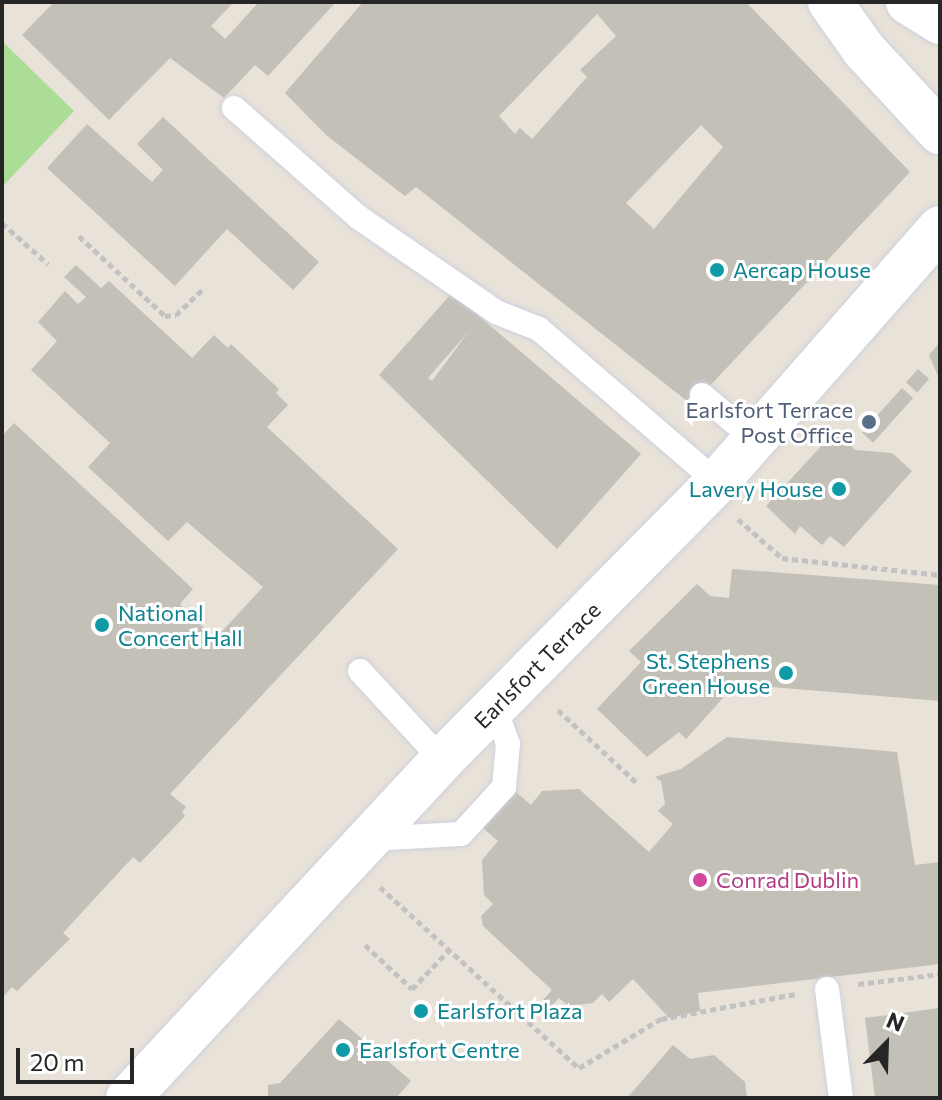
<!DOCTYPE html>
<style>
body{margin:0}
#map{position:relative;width:942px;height:1100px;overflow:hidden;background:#e8e2d8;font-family:Commissioner,sans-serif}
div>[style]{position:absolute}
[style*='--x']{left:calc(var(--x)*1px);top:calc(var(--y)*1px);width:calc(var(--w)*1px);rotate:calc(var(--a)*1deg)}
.green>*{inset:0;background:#acdd97}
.building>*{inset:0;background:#c3c0b7;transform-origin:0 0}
.path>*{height:5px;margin-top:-2.5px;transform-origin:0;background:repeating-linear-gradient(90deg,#c2c2c2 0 6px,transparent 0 10px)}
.roads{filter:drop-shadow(0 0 2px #ced0df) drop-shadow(0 0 2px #ced0df)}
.lane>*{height:24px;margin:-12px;padding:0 12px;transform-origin:12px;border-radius:12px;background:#fff}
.secondary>*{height:44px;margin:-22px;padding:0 22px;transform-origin:22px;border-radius:22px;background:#fff}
.dots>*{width:22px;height:22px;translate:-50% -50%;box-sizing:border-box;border:4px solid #fff;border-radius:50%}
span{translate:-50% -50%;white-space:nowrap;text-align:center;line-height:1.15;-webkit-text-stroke:6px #fff;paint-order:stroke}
.culture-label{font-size:22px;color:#0d838f}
.left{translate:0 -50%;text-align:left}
.right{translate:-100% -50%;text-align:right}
.service-label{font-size:22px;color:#4e5e75}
.street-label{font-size:22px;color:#262626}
.hotel-label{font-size:22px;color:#b23c85}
.frame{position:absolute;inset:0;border:4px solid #262626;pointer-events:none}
.north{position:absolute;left:846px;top:1004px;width:80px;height:80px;-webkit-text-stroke:6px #fff;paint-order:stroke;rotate:23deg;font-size:22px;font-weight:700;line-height:32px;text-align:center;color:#262626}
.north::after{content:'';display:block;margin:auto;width:28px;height:36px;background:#262626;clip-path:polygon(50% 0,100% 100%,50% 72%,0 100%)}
.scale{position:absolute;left:16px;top:1048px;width:118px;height:36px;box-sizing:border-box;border:4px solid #262626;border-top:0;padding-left:10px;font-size:24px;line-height:28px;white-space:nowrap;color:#262626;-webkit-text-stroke:6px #fff;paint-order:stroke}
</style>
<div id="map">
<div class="green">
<div style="clip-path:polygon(2px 41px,74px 111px,2px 187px)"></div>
</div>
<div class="building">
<div style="clip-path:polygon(54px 2px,234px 2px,211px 26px,225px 39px,259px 2px,336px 2px,268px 76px,255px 65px,224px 98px,170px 58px,109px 120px,22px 35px)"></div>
<div style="clip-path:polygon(evenodd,363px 2px,746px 2px,910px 172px,692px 405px,416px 187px,405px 196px,388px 183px,326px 135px,285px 93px,363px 2px,597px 14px,616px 36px,580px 70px,587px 77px,532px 139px,520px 128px,515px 134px,499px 116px,597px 14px,363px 2px,701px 125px,723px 147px,654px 229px,626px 203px,701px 125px)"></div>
<div style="clip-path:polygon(163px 117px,319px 262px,293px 290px,227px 229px,175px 286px,47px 168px,87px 124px,152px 182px,163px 170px,137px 144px)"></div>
<div style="clip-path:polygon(76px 265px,101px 288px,109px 281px,192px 358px,214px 335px,228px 348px,231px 344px,279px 389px,276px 393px,288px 405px,267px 427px,398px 549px,170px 794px,186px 807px,182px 812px,185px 816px,140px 863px,133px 857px,63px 933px,70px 939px,17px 991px,12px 987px,2px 998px,2px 436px,14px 423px,193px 589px,180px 604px,215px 639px,263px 587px,187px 522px,168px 541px,88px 467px,110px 443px,31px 370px,57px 341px,38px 322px,65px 291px,78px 304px,86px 297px,64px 277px)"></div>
<div style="clip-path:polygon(evenodd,452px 293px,641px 454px,557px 549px,379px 375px,452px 293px,469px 331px,432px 381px,428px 378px,469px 331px)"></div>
<div style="clip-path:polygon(940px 342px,940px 381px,929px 355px)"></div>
<div style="left:918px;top:369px;width:15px;height:18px;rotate:42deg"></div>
<div style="left:902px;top:388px;width:15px;height:60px;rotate:42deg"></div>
<div style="clip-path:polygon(836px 430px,855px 450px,892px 453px,912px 471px,844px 547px,830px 536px,822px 545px,800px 526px,795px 534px,766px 506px)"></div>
<div style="clip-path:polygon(732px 569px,940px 585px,940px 701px,723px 683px,723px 698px,686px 739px,679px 732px,647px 757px,597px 709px,641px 662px,629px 651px,697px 584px,710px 596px,729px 598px)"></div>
<div style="clip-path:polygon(727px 737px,897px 752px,915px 865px,940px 862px,940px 964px,698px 993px,700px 1011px,669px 1018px,633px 979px,609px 1002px,602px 994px,593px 1003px,568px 1006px,559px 998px,549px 1008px,542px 1001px,552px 990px,483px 926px,481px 916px,493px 904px,484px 895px,482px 860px,498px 841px,468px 815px,500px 778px,531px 805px,542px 791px,579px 789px,649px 852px,673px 824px,658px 811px,665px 804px,661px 781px,655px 777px,681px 769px)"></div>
<div style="clip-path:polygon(940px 1008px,940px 1098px,875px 1098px,865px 1018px)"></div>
<div style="clip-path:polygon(339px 1019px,411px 1081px,396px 1098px,268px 1098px,268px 1085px,280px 1083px)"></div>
<div style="clip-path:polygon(673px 1045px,690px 1059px,714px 1055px,745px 1082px,747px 1098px,627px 1098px)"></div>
</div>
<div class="path">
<div style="--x:2;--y:223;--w:62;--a:41.7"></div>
<div style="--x:79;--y:236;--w:117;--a:42.9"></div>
<div style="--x:165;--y:316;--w:11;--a:-5"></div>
<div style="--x:176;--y:315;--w:40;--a:-44"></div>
<div style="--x:738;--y:519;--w:59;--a:41.6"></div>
<div style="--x:782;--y:558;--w:159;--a:6.1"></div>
<div style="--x:558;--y:710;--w:106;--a:42.7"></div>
<div style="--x:380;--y:887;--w:269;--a:42.3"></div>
<div style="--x:579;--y:1068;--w:96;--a:-30.9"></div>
<div style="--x:661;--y:1019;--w:137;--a:-10.5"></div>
<div style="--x:365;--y:945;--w:64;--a:43.1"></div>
<div style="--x:412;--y:989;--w:57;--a:-46.4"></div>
<div style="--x:858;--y:984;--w:83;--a:-7"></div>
</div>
<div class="roads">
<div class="lane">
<div style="--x:234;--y:108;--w:165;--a:41.3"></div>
<div style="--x:358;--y:217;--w:168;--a:34.5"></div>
<div style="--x:496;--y:312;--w:46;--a:21.6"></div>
<div style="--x:539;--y:329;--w:235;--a:40.7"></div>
<div style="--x:702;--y:395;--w:68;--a:40.2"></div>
<div style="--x:360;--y:671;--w:121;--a:47.3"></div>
<div style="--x:369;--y:839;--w:92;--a:-3.1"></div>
<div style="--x:461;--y:834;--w:64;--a:-47.5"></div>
<div style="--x:504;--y:787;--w:43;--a:-84.7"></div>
<div style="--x:508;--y:744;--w:38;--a:-110"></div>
<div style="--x:827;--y:989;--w:110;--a:82.7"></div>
</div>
<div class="secondary">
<div style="--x:830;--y:2;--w:59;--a:54.7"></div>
<div style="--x:864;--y:50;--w:112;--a:47.2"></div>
<div style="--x:908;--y:2;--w:38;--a:32"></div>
<div style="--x:128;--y:1098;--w:461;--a:-47.1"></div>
<div style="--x:442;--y:760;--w:391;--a:-45.3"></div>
<div style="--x:717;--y:482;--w:338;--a:-48.7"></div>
</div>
</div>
<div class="dots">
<div style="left:717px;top:270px;background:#0f9aa8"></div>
<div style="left:869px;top:422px;background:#5c6f8a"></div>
<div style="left:839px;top:489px;background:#0f9aa8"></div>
<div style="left:102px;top:625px;background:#0f9aa8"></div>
<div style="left:786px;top:673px;background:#0f9aa8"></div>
<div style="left:700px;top:880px;background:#d1479c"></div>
<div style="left:421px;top:1011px;background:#0f9aa8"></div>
<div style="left:343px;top:1050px;background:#0f9aa8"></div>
</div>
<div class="culture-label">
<span class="left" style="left:733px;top:270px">Aercap House</span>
<span class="right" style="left:823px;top:489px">Lavery House</span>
<span class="left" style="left:118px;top:625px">National<br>Concert Hall</span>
<span class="right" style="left:770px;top:673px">St. Stephens<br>Green House</span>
<span class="left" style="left:437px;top:1011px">Earlsfort Plaza</span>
<span class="left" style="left:359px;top:1050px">Earlsfort Centre</span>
</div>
<div class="service-label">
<span class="right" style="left:853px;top:422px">Earlsfort Terrace<br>Post Office</span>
</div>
<div class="street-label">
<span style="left:537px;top:665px;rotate:-45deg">Earlsfort Terrace</span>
</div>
<div class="hotel-label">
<span class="left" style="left:716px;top:880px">Conrad Dublin</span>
</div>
<div class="frame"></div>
<div class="north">N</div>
<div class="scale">20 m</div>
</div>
